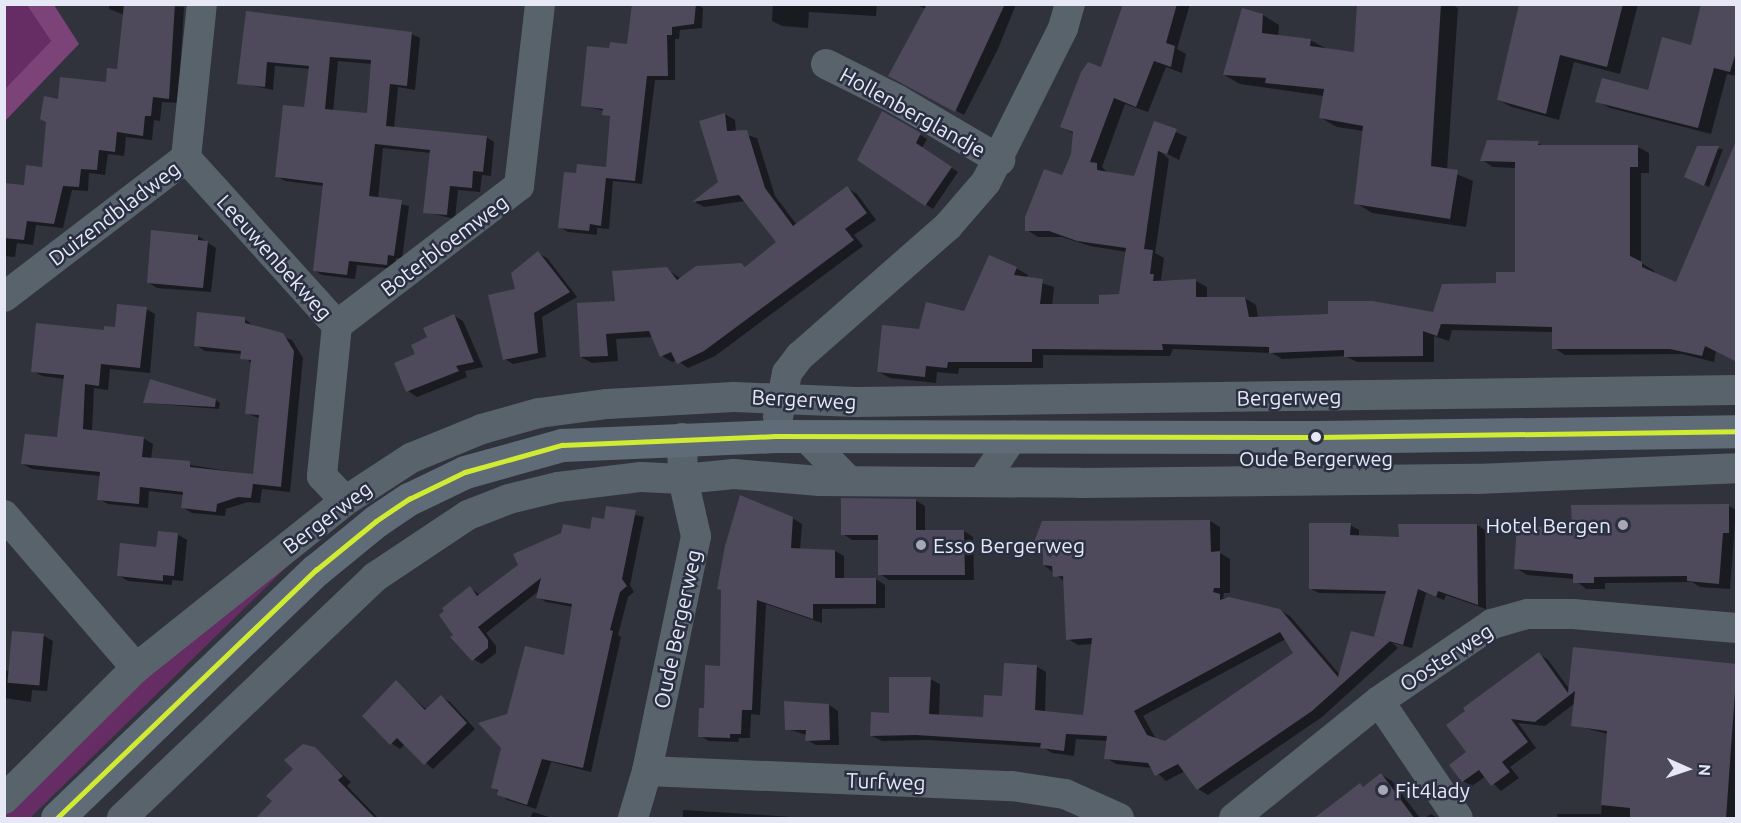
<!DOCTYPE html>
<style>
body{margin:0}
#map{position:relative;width:1741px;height:823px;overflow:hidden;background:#30333c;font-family:Ubuntu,sans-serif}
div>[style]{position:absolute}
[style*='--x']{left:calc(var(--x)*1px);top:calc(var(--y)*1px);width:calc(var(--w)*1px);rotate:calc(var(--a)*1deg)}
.green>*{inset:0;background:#652d63}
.forest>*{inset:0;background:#7c4379}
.shadow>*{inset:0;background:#0007}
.building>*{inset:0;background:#4e495b;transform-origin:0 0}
.minor>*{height:30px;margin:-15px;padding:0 15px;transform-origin:15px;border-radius:15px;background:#59636c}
.major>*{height:33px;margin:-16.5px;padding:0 16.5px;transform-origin:16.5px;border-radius:16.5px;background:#5f6c78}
.bus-1>*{height:4.5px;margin:-2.25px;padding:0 2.25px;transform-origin:2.25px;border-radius:2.25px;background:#d1ea32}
.dots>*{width:16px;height:16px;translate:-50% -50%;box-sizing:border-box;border:3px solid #2a3042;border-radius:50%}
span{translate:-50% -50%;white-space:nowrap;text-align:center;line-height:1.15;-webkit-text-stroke:5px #2a3042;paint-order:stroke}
.bus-label{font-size:20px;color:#e6e9f5}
.street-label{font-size:21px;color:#e6e9f5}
.poi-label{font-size:21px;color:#e6e9f5}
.right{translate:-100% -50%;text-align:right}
.left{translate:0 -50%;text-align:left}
.frame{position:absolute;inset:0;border:6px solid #e6e9f5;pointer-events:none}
.north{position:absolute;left:1657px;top:739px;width:60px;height:60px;-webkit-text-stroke:4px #2a3042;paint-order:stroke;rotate:93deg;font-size:16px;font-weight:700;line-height:24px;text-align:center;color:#e6e9f5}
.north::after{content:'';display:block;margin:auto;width:21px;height:27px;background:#e6e9f5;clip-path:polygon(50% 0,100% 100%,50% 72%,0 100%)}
</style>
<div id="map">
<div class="green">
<div style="clip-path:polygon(5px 5px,27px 5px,51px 41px,5px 89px)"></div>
<div style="clip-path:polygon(301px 553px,30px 818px,5px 818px,5px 809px,136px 684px)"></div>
</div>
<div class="forest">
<div style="clip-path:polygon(27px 5px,54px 5px,79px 44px,5px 121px,5px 89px,51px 41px)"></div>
</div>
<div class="shadow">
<div style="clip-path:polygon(109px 4px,184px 7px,178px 103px,162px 102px,160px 121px,154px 120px,152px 140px,126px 137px,124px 156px,108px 154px,105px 175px,89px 173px,88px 191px,72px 190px,63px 228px,36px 225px,33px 245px,17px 243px,15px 257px,4px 256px,4px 184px,25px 187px,43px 168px,59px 100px,107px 84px,118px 71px,125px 15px,109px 9px)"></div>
<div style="clip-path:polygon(634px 4px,697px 4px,703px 8px,702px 28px,680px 30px,679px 39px,675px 39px,675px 80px,655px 80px,642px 184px,613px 181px,609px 229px,597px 228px,597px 235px,568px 232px,560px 227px,577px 175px,607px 169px,611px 118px,604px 111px,582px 105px,610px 50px,628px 46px)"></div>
<div style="clip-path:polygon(773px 4px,877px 4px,876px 16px,809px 12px,808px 28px,782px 26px,772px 21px)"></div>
<div style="clip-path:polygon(914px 4px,1016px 4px,998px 49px,964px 115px,890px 75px,926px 9px)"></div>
<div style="clip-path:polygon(1125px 4px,1190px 4px,1177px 49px,1186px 54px,1182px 73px,1166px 67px,1148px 112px,1125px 104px,1102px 167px,1108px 173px,1135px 177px,1155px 123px,1187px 137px,1179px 160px,1156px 148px,1169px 159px,1155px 253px,1164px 258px,1161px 280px,1196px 281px,1207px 287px,1207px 298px,1245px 298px,1256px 305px,1258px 318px,1434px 314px,1517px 274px,1516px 168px,1493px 167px,1482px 160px,1538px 143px,1544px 147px,1638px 147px,1649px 153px,1649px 173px,1641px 173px,1641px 263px,1653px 270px,1716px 351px,1714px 362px,1682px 354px,1565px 355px,1554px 348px,1553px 332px,1452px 330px,1449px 341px,1434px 336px,1434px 362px,1357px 362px,1345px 356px,1282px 359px,1272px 353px,1173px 349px,1170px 356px,1043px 355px,1043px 368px,959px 368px,958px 374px,937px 372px,936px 383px,890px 378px,879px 372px,920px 330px,965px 313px,1016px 268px,1028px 275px,1026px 278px,1054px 287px,1052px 306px,1101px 306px,1120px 296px,1127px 252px,1090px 246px,1062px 237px,1038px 237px,1027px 230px,1062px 177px,1072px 154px,1074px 134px,1062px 127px,1102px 69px)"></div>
<div style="clip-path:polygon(1354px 4px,1451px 4px,1458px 8px,1447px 170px,1473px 181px,1466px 227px,1372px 213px,1356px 203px,1364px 131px,1337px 127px,1321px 118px,1324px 96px,1240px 84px,1224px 75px,1263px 15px,1279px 25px,1278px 37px,1310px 40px,1327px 49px,1356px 53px,1358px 6px)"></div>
<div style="clip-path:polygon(1521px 4px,1638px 4px,1620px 74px,1574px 62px,1559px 120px,1512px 107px,1498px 100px)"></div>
<div style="clip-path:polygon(1736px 4px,1736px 76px,1727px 74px,1711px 134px,1610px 108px,1597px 101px,1649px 92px)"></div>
<div style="clip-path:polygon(evenodd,247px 13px,411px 34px,420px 38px,415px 90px,398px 87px,394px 128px,486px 137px,494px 142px,491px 176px,482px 175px,480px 192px,458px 190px,455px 219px,425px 212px,431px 153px,383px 148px,378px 199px,409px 206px,402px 259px,396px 258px,395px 269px,357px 265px,355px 279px,322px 275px,314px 270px,324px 186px,285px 181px,277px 176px,305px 109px,310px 69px,275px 66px,273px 90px,239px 83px,247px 13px,338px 61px,372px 64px,368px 115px,333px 112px,338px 61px)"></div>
<div style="clip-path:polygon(883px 113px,927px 139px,922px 148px,958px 172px,933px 209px,858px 160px)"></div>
<div style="clip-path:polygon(725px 114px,735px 120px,736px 132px,757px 138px,775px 196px,797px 225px,847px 188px,857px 194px,876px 220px,854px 235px,863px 246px,715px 356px,688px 368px,677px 360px,672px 362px,662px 356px,653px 337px,616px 339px,618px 361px,592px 363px,581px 357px,617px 303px,667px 269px,681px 279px,741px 264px,746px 268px,778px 243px,745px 201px,704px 207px,695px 202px,719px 182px)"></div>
<div style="clip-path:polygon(1698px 147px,1723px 149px,1709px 187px,1691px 179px)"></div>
<div style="clip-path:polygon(198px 236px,216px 248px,211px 292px,157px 288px,149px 283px)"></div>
<div style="clip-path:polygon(538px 253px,547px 258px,577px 297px,542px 317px,546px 357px,513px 364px,505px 359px,516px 290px)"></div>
<div style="clip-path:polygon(146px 309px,155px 314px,150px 373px,110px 369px,108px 390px,94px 388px,92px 431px,143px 438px,153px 444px,151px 459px,255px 475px,261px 419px,246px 413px,252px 364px,242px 354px,205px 351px,196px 345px,245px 319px,254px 327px,292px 340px,303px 358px,290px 492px,262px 489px,260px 503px,248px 502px,226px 509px,225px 516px,192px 513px,182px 507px,184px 495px,149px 491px,148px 508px,108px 504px,99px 499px,101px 476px,32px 469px,23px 464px,58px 439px,65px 379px,42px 376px,33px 371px,117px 329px)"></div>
<div style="clip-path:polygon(454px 316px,463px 321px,483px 367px,465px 371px,467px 377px,417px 397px,408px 391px,417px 354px)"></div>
<div style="clip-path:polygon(216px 400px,220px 403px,219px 409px,145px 403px)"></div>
<div style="clip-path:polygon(915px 500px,925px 506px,925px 531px,964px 531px,973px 537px,974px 580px,889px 580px,880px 574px,880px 540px,852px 540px,843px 534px)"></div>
<div style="clip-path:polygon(1729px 506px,1736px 510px,1730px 589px,1700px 587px,1692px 582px,1605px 583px,1605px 589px,1586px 589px,1574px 579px,1527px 575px,1516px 568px,1573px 531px)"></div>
<div style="clip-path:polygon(607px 508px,644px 517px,630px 585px,634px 592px,628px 597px,618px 635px,621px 637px,591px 772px,551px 762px,536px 809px,507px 800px,493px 787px,509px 715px,565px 656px,573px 607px,546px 602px,538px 597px,540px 590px,486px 633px,496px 646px,496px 653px,482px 664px,473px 659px,470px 588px,480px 595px,591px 531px,605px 521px)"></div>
<div style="clip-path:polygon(792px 518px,802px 524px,800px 550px,835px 551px,844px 556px,844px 580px,876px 579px,885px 585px,885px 608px,822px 609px,822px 623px,766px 604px,760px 715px,751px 714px,750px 738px,739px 738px,738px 742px,709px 741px,700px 736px,722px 667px)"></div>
<div style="clip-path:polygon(evenodd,1210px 521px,1220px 527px,1220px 553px,1230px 559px,1230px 593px,1224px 593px,1223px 598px,1279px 610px,1290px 616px,1340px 675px,1382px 641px,1387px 594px,1319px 593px,1311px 589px,1350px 525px,1359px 530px,1359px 537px,1400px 538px,1477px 525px,1485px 530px,1486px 609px,1446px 595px,1444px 600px,1426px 593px,1412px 648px,1392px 643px,1398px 648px,1322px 717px,1208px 795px,1198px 789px,1185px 771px,1166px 781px,1152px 768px,1116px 764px,1106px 758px,1108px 741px,1076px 739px,1074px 756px,1052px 753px,1042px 747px,927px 740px,882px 741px,872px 736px,930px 679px,940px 684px,939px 716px,985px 718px,1036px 666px,1046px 672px,1045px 713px,1084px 717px,1093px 644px,1078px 645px,1068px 639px,1065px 582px,1044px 565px,1043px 522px,1210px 521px,1286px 639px,1295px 653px,1160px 746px,1143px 716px,1286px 639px)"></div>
<div style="clip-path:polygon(177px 534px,187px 540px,183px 581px,172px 580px,172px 585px,128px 581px,118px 575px)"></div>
<div style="clip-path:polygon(44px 636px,53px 641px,47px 691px,32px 690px,31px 702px,4px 698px,4px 670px,9px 671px)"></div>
<div style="clip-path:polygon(1539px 654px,1548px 660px,1570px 690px,1736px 665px,1735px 818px,1558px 818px,1557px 814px,1601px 814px,1608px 734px,1573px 725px,1575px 703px,1545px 726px,1518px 723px,1536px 748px,1510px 767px,1519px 778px,1501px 791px,1486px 776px,1472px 786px,1463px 781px,1468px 752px)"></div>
<div style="clip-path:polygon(396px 682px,427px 710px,441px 697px,450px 702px,475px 729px,433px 769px,405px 744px,400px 749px,391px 743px)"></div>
<div style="clip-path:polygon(829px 705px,838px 711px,839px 745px,816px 745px,807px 740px,807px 735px,787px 729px)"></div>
<div style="clip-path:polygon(314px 748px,351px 782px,347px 786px,378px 818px,344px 818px,274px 801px)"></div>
<div style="clip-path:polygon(1382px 775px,1392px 781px,1420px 818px,1315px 818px,1360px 785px,1364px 788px)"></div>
<div style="clip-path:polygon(683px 810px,810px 818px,683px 818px)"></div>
<div style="clip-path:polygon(533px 812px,552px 818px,530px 818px)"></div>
<div style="clip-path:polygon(1431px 814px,1438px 818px,1425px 818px)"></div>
</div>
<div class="building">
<div style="clip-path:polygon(124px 4px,175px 4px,169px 99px,153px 97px,151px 116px,145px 116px,143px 136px,117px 132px,115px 152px,99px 150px,97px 170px,81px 169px,79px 187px,63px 186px,54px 224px,27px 221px,24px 240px,4px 238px,4px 183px,24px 185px,26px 165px,42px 167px,46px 122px,40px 119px,44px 96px,58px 99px,60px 77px,106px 82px,107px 68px,117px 69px)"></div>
<div style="clip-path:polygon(632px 4px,696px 4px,694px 24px,672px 27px,672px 35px,667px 35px,668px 76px,647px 76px,635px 181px,606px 178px,601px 226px,590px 224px,589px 231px,558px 228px,564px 172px,576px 173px,577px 164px,606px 167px,610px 116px,602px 115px,603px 109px,581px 106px,587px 46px,609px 48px,610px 42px,627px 44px)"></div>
<div style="clip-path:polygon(927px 4px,1005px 4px,955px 112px,888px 76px)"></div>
<div style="clip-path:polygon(1123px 4px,1177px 4px,1166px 43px,1175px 46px,1171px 67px,1154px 61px,1136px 107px,1114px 98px,1090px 162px,1097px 163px,1097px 170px,1134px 176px,1154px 121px,1177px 129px,1167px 154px,1158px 151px,1144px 249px,1153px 250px,1150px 274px,1154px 274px,1153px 281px,1196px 279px,1196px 297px,1245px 297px,1249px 317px,1328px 314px,1328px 301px,1373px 301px,1433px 312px,1442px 284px,1496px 283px,1496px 272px,1515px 272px,1515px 162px,1480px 161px,1487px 140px,1539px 141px,1538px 145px,1638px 145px,1638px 167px,1630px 167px,1630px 256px,1642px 262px,1642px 267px,1676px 282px,1737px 139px,1737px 362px,1705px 346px,1702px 356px,1670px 349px,1552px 349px,1552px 327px,1441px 324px,1437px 336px,1423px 331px,1423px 356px,1344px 357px,1344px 350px,1269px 353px,1269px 347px,1162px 344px,1163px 350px,1158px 350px,1032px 349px,1032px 362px,948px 362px,947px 368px,926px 366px,925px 377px,877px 372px,882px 325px,919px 329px,926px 302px,964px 311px,989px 255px,1017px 267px,1014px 275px,1043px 279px,1040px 304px,1099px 304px,1099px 295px,1119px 294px,1126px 248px,1077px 241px,1049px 231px,1025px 231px,1025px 217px,1044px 169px,1062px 175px,1071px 154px,1073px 132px,1060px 127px,1081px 72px,1088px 62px,1101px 67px)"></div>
<div style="clip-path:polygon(1357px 4px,1441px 4px,1431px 166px,1458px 170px,1450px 219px,1354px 204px,1363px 126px,1319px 118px,1324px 89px,1265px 83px,1266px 78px,1223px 75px,1242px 8px,1263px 14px,1262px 33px,1311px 39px,1310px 46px,1354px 52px)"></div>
<div style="clip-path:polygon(1519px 4px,1623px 4px,1607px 67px,1560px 55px,1546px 114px,1497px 100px)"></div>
<div style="clip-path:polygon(1701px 4px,1737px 4px,1737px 49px,1730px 72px,1714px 68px,1698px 128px,1595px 102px,1602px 78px,1648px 90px,1662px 37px,1691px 45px)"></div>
<div style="clip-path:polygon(evenodd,246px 11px,412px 32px,407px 86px,390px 84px,386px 126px,487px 136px,483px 172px,473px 171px,472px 188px,450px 186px,447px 215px,423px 213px,430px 150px,375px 144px,369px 196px,402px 200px,394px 256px,388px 255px,387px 265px,349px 261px,347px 275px,313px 271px,323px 183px,275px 177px,283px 105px,304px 107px,309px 66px,267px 62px,265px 87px,237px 84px,246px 11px,330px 57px,371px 60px,367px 113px,325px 109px,330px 57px)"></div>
<div style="clip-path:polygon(882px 111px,921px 133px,916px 143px,952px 167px,925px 206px,857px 160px)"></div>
<div style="clip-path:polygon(725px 113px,727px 131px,747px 130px,765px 188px,793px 226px,847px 186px,867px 213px,845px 229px,854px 240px,704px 351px,677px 364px,671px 352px,660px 357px,649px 331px,606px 334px,608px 356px,580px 357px,577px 303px,615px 301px,612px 271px,667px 267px,677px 280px,696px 266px,741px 263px,745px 267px,776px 242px,739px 195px,692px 202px,718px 182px,699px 121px)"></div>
<div style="clip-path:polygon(1697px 146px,1719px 146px,1704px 186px,1684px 177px)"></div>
<div style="clip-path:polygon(151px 230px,198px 235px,198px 240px,208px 241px,203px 288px,147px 283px)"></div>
<div style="clip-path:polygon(538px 251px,570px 292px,534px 313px,538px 353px,503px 360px,488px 295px,515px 289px,511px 273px)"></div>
<div style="clip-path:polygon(117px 304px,147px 307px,140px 368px,101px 364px,99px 386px,85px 384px,83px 429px,144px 437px,142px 457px,190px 461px,190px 467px,253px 474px,259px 415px,245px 414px,251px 360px,240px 359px,241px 351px,194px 346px,197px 312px,245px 317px,245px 323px,283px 333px,294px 351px,281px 487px,253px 484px,251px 498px,238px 497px,217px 504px,216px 512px,181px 508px,183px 492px,140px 487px,139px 504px,97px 500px,100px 472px,21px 464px,25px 434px,57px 437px,64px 375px,31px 372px,36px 323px,104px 330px,104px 326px,115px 327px)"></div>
<div style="clip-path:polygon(454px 314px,474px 362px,456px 366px,459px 371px,406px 392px,394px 363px,415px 354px,411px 345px,427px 337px,423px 328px)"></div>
<div style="clip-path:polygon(150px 379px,216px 399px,215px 407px,143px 403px)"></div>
<div style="clip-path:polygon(740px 495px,793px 517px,791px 548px,835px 550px,835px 578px,876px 578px,876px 604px,813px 604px,813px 619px,757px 600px,752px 710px,742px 710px,741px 734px,730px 734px,730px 738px,698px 737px,699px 708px,704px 708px,705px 665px,720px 666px,721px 590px,717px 589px,725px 546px)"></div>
<div style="clip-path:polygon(841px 498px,916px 499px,916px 530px,964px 530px,965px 575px,878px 575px,878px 535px,841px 535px)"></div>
<div style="clip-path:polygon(1729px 504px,1729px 533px,1723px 533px,1719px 584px,1687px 581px,1687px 576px,1594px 577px,1594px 583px,1573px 583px,1573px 574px,1514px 569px,1517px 525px,1572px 529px,1571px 505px)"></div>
<div style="clip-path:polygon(606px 506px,636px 510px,622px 579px,627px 586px,620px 592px,610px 630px,613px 631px,583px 768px,542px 759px,527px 805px,497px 795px,498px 790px,491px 788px,501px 748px,478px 723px,507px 714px,525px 646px,564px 655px,572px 604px,536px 598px,541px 578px,478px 627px,488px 640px,488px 648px,472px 661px,450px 637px,453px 635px,439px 615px,444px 611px,442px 608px,470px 586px,477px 596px,518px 565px,513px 554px,561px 533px,563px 524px,590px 529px,592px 517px,604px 519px)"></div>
<div style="clip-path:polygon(evenodd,1210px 520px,1211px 552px,1220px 551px,1220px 588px,1214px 588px,1213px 592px,1220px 594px,1220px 600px,1229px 597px,1280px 609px,1338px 677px,1351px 631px,1390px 641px,1312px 711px,1197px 790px,1178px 764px,1155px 776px,1148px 763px,1104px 759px,1107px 736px,1066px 734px,1064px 751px,1040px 748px,1041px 743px,916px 735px,870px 736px,871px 712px,889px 713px,889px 677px,931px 677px,929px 714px,983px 717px,984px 695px,1002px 696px,1004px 663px,1037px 665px,1035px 710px,1083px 715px,1092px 638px,1066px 640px,1063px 576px,1053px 577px,1052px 566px,1043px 565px,1043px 555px,1033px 545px,1042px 521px,1210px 520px,1280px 632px,1293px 653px,1165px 741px,1147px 735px,1134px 711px,1280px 632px)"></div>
<div style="clip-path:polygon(1309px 523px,1351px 523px,1350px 535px,1399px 537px,1398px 524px,1477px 524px,1478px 605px,1438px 591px,1436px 597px,1418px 589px,1403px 645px,1374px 637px,1386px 591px,1309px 589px)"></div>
<div style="clip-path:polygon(158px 531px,178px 533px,174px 576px,163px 575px,163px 581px,117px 576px,120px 543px,156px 547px)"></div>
<div style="left:12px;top:631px;width:32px;height:52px;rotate:5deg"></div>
<div style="clip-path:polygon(1573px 647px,1737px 664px,1726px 819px,1630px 817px,1630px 808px,1601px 805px,1607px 731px,1571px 726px,1575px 691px,1535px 722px,1511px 719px,1528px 742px,1502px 762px,1510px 772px,1491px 786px,1479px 770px,1462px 782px,1449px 765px,1466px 752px,1446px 725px,1465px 711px,1463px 708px,1539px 652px,1568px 693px)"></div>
<div style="clip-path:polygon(396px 680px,425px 710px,441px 695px,467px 723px,424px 765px,397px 738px,390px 745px,362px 716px)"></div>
<div style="clip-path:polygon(784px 701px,829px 704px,830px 740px,805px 741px,806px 730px,785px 730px)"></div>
<div style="clip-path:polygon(303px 744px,315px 747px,343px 776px,338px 780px,376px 819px,255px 819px,272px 801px,266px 796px,293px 769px,284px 760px)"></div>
<div style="clip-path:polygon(1381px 773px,1415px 819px,1313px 819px,1360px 783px,1363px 787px)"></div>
</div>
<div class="minor">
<div style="--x:826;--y:64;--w:78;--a:26.6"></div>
<div style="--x:896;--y:99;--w:121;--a:30.4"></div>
<div style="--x:186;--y:158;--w:225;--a:47.9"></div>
<div style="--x:337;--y:325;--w:152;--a:95.7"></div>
<div style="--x:322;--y:476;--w:34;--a:47"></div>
<div style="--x:4;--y:297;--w:229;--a:-37.4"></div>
<div style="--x:186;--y:158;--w:155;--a:-84.1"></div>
<div style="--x:337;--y:325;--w:229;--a:-37.4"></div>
<div style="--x:519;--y:186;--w:183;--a:-83.4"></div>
<div style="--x:778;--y:417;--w:45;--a:-78.4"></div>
<div style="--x:787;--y:373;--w:21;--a:-53"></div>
<div style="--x:800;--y:356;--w:197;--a:-41.3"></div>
<div style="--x:948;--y:226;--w:58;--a:-49.2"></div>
<div style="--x:986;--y:182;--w:172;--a:-63.4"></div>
<div style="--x:1063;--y:28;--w:25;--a:-74"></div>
<div style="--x:807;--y:438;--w:60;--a:45.7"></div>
<div style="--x:983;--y:481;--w:55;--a:-56"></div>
<div style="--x:4;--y:515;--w:202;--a:49.2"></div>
<div style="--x:1379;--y:701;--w:141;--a:56"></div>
<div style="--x:647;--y:771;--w:365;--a:2.4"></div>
<div style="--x:1012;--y:786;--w:54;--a:8.6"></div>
<div style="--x:1065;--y:794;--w:59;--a:24"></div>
<div style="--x:4;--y:799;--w:186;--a:-44.8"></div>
<div style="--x:136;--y:668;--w:268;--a:-38.6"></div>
<div style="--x:345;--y:501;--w:79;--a:-33.1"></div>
<div style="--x:411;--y:458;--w:77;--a:-22.2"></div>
<div style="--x:482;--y:429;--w:59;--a:-15.7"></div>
<div style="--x:539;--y:413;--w:69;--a:-7.5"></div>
<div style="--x:607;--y:404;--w:127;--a:-3.2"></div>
<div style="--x:734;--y:397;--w:122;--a:2.3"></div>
<div style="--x:856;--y:402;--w:880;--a:-0.78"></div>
<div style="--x:122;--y:818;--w:349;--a:-43.6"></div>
<div style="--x:375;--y:577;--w:112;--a:-33.7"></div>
<div style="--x:468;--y:515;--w:44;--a:-21.3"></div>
<div style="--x:509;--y:499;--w:50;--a:-13.8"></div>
<div style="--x:558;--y:487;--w:84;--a:-6.9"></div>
<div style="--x:641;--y:477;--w:42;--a:2.7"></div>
<div style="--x:683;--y:479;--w:51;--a:-5.6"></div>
<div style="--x:734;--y:474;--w:86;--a:4.7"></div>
<div style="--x:820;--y:481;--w:260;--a:0.4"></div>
<div style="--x:1080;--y:483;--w:397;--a:-0.6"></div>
<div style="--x:1477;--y:479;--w:259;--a:-2.4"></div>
<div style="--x:633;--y:818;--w:49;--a:-73.4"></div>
<div style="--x:647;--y:771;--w:240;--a:-78.2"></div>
<div style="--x:696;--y:536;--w:58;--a:-102.8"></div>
<div style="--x:683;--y:479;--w:41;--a:-91.4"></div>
<div style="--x:1234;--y:818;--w:186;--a:-38.9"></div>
<div style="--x:1379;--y:701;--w:137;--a:-34.3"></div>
<div style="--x:1492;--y:624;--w:37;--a:-16"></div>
<div style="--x:1528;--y:614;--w:45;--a:0"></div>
<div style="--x:1573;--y:614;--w:164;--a:4.9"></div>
</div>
<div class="major">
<div style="--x:57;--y:818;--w:359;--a:-43.8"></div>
<div style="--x:316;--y:570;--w:77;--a:-39.2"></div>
<div style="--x:376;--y:521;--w:40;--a:-34"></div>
<div style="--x:409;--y:499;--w:62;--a:-25.7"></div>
<div style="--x:465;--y:472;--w:101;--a:-15.6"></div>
<div style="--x:562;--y:445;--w:213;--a:-2.4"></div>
<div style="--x:775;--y:436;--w:543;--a:0.11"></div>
<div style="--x:1318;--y:437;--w:418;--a:-0.8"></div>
</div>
<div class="bus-1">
<div style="--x:57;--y:818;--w:359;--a:-43.8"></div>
<div style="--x:316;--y:570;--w:77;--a:-39.2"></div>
<div style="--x:376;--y:521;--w:40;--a:-34"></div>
<div style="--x:409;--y:499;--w:62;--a:-25.7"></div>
<div style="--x:465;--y:472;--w:101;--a:-15.6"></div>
<div style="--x:562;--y:445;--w:213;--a:-2.4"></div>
<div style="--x:775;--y:436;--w:543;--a:0.11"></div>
<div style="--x:1318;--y:437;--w:418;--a:-0.8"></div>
</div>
<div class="dots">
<div style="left:1316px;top:437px;background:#e6e9f5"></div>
<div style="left:1623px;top:525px;background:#a6a9b4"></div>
<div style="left:921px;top:545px;background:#a6a9b4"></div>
<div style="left:1383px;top:790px;background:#a6a9b4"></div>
</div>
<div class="bus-label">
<span style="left:1316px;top:458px">Oude Bergerweg</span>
</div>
<div class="street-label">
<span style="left:913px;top:112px;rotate:29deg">Hollenberglandje</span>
<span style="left:114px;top:213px;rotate:-37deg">Duizendbladweg</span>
<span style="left:444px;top:245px;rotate:-37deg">Boterbloemweg</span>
<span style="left:275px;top:257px;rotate:48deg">Leeuwenbekweg</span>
<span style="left:1289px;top:397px;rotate:-1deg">Bergerweg</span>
<span style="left:804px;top:399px;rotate:3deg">Bergerweg</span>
<span style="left:327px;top:517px;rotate:-37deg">Bergerweg</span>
<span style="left:677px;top:629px;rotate:-78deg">Oude Bergerweg</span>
<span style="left:1446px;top:657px;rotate:-33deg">Oosterweg</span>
<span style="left:886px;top:781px;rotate:2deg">Turfweg</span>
</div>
<div class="poi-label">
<span class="right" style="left:1611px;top:525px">Hotel Bergen</span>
<span class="left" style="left:933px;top:545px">Esso Bergerweg</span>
<span class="left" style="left:1395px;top:790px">Fit4lady</span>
</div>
<div class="frame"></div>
<div class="north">N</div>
</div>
